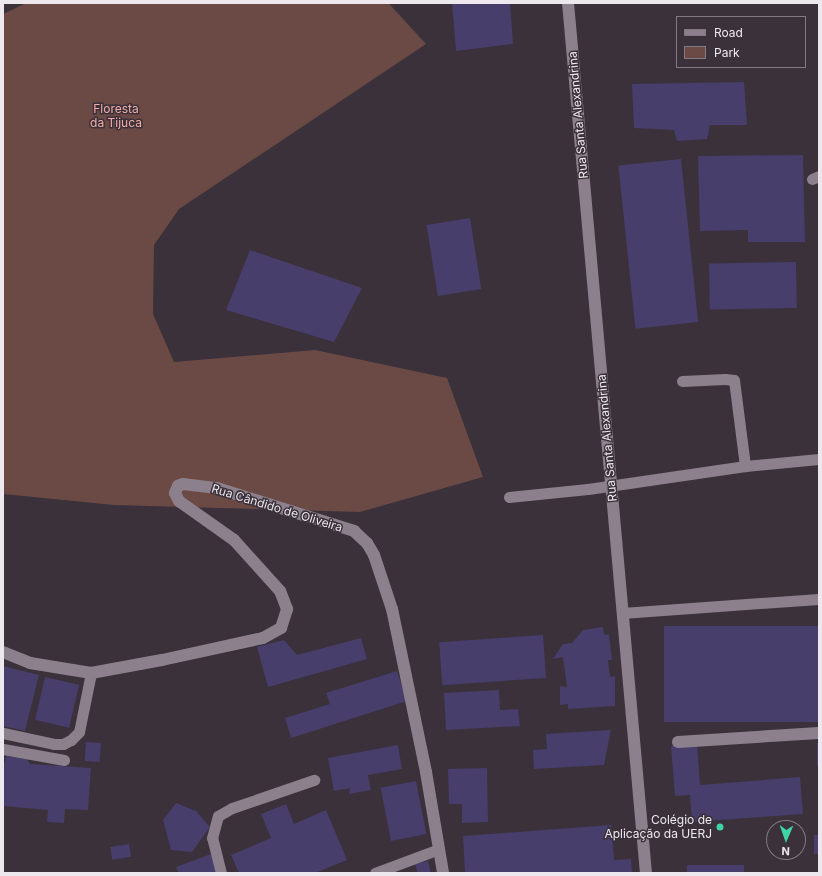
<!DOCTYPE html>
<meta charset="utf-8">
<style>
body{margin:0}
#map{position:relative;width:822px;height:876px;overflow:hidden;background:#3a313a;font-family:Inter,sans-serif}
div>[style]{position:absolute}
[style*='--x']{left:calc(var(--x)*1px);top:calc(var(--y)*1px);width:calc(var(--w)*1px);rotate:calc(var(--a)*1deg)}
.green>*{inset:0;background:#6b4945}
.building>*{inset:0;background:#473e6c;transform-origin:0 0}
.lane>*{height:11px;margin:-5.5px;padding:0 5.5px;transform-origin:5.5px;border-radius:5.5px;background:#8b808c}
.street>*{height:12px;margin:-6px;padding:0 6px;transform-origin:6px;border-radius:6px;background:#8b808c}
.dots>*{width:11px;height:11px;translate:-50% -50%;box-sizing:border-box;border:2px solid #3a313a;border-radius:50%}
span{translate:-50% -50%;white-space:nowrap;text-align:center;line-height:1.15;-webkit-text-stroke:3px #3a313a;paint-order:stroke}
.park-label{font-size:12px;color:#f5ada5}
.street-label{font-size:12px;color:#ede8ee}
.poi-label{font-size:12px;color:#ede8ee}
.right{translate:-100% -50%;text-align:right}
.frame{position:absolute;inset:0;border:4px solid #ede8ee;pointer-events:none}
.legend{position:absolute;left:676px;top:16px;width:130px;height:52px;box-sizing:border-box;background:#3a313a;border:1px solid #827a82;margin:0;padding:5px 7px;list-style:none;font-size:12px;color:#ede8ee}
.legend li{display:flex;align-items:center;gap:8px;height:20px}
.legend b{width:20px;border:1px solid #827a82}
.north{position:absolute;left:766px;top:820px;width:40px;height:40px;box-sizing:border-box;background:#3a313a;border:1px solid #827a82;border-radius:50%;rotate:182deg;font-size:11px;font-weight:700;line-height:16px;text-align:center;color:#ede8ee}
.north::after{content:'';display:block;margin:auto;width:14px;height:18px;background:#3ed4a3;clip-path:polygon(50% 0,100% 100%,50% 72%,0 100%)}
</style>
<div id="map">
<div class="green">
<div style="clip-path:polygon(26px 3px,388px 3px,392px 7px,426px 44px,179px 209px,154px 245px,153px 314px,174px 362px,315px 350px,447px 378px,483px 477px,360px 512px,114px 505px,3px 494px,3px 14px)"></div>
</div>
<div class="building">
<div style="clip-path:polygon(452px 3px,510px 3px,513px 44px,456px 51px)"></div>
<div style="clip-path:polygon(744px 82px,747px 125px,710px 125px,707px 139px,677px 141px,674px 130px,634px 128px,632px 84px)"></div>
<div style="clip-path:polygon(803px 155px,805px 242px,748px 242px,748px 230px,700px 231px,698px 156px)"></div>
<div style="left:681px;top:159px;width:164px;height:63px;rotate:84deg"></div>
<div style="left:470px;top:218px;width:72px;height:44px;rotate:81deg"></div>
<div style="clip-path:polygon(250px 250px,362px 288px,334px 342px,226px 310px)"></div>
<div style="left:796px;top:262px;width:46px;height:87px;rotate:89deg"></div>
<div style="left:819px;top:626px;width:96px;height:155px;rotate:90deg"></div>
<div style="clip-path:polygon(603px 627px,604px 634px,609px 635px,612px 660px,608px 660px,610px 677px,615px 676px,615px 706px,568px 709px,568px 704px,560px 705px,560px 686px,567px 687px,563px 657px,553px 659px,563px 644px,572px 643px,583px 630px)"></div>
<div style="left:543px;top:635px;width:43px;height:104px;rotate:86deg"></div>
<div style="clip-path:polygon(361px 638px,367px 659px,268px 687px,257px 647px,284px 640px,297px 655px)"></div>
<div style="clip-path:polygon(3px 666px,39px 675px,25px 731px,3px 726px)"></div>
<div style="clip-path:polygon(397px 671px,407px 701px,291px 738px,285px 718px,330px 704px,326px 693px)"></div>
<div style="left:45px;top:677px;width:35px;height:44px;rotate:13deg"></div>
<div style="clip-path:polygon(499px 690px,500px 710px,518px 709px,520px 726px,446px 730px,444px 693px)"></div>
<div style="clip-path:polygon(611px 730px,604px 765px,534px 769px,533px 750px,547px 749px,546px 734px)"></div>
<div style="left:86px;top:742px;width:15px;height:19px;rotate:4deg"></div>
<div style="left:817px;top:743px;width:2px;height:23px"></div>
<div style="clip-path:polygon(697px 744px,700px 785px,800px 777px,803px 814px,692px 822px,690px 795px,675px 796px,671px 746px)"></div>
<div style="clip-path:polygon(398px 745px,402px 769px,368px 775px,371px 790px,349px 794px,350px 788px,334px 791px,328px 758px)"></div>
<div style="clip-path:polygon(6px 756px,27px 759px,30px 764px,91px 768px,88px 810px,65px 809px,64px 823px,47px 822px,48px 810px,3px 806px,3px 762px,5px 763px)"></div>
<div style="clip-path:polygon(487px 768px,488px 822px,462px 823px,462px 804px,449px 804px,448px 769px)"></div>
<div style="left:416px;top:781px;width:54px;height:36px;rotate:79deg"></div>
<div style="clip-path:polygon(176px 803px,196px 811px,210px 827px,192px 852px,171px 850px,163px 820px)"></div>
<div style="clip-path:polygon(286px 804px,294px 824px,326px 810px,347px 860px,315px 873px,239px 873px,231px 855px,271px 838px,261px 814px)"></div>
<div style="clip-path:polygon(611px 825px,614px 860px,631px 859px,632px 873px,465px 873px,463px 836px)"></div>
<div style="left:814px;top:835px;width:5px;height:19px"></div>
<div style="left:129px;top:844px;width:13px;height:19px;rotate:81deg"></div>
<div style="clip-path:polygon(211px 854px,218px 873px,179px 873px,176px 867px)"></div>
<div style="clip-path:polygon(428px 861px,431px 873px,418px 873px,415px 864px)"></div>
<div style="left:744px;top:865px;width:8px;height:57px;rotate:90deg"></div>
</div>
<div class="lane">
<div style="--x:812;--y:179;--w:8;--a:-23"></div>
<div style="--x:682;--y:381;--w:43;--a:-2.7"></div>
<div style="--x:725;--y:379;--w:9;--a:6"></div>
<div style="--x:734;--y:380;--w:87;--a:82.7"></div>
<div style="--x:509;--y:497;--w:79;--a:-5.8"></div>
<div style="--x:588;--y:489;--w:159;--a:-8.3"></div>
<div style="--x:745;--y:466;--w:74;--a:-5.4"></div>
<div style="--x:622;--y:613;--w:197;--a:-4.1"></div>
<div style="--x:3;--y:733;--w:52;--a:12.2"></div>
<div style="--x:54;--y:744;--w:9;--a:0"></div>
<div style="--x:63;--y:744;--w:9;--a:-27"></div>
<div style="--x:71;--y:740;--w:11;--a:-45"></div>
<div style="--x:79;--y:732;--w:60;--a:-78.5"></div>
<div style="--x:3;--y:749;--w:62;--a:10.2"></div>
<div style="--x:221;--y:873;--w:36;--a:-104"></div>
<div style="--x:212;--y:838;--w:23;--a:-75"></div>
<div style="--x:218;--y:816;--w:16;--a:-30"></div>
<div style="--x:232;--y:808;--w:87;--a:-18.9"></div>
<div style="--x:375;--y:873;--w:68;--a:-20.6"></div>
</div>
<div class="street">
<div style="--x:568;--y:3;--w:873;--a:84.88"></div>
<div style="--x:3;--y:652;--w:29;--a:22"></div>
<div style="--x:30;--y:663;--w:62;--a:9.3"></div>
<div style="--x:91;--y:673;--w:72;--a:-10.4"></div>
<div style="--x:162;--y:660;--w:103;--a:-12.3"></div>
<div style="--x:263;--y:638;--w:21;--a:-29"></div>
<div style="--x:281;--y:628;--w:20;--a:-72"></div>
<div style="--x:287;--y:609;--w:19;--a:-111"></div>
<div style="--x:280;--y:591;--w:69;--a:-132"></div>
<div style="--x:234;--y:540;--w:67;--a:-144.7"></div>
<div style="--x:179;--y:501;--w:9;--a:-117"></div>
<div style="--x:175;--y:493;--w:8;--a:-67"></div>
<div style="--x:178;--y:486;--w:5;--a:-22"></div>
<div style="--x:183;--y:484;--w:34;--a:7"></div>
<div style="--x:217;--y:488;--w:144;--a:17.4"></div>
<div style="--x:354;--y:531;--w:18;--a:43"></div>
<div style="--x:367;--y:543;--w:14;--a:60"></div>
<div style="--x:374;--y:555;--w:57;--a:71.6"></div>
<div style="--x:392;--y:609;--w:167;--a:78.2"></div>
<div style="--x:426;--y:772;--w:102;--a:80.4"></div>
<div style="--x:678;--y:742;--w:141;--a:-3.7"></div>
</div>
<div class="dots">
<div style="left:720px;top:827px;background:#3ed4a3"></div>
</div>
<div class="park-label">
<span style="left:116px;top:116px">Floresta<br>da Tijuca</span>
</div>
<div class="street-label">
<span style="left:578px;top:115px;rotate:-95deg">Rua Santa Alexandrina</span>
<span style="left:607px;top:438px;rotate:-95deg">Rua Santa Alexandrina</span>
<span style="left:277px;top:508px;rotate:17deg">Rua Cândido de Oliveira</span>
</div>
<div class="poi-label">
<span class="right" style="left:712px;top:827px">Colégio de<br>Aplicação da UERJ</span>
</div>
<div class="frame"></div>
<ul class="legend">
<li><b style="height:5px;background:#8b808c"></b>Road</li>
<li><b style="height:11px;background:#6b4945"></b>Park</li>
</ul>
<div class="north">N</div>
</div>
